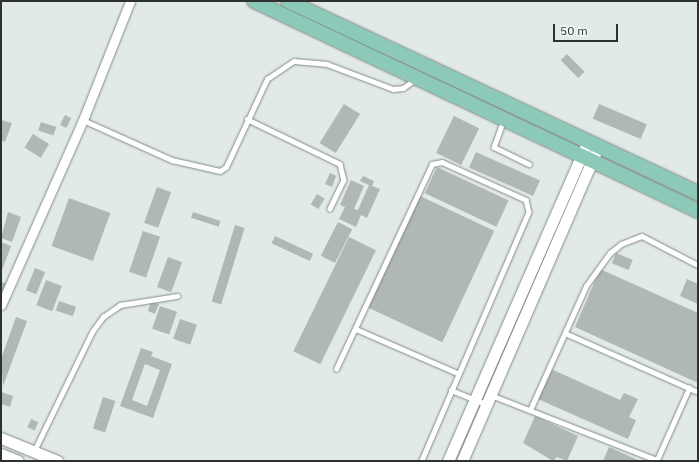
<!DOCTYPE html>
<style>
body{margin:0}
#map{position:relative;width:699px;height:462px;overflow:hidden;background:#e1eae7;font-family:"IBM Plex Sans",sans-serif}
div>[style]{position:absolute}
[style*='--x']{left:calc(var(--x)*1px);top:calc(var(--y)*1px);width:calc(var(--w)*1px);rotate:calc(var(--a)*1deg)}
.building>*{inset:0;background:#afb8b5;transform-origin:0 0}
.roads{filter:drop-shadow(0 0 1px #838b88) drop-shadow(0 0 1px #838b88)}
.service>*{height:4.5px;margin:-2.25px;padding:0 2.25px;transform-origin:2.25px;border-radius:2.25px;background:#fff}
.minor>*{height:9px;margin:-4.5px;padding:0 4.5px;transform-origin:4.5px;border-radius:4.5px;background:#fff}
.tertiary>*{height:11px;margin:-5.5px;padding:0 5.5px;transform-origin:5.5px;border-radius:5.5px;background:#fff}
.primary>*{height:14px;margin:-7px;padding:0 7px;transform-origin:7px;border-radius:7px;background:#8cc9b8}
span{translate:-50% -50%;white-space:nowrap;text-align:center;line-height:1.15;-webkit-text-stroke:3px #eef8f4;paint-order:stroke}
.frame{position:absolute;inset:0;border:2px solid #2d312f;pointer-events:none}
.scale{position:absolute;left:553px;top:24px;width:65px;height:18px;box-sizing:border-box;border:2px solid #2d312f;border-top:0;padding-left:5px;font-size:12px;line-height:14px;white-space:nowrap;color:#2d312f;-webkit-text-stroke:3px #eef8f4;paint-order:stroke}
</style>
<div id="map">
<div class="building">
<div style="left:567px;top:54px;width:25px;height:9px;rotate:45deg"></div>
<div style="left:344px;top:104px;width:19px;height:46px;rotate:32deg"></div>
<div style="left:599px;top:104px;width:52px;height:16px;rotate:23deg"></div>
<div style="left:65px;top:115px;width:7px;height:11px;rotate:27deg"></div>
<div style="left:454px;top:116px;width:28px;height:41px;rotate:26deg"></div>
<div style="clip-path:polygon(1px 120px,12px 123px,5px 142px,1px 140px)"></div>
<div style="left:41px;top:122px;width:16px;height:9px;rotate:18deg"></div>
<div style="left:33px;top:134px;width:19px;height:16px;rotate:32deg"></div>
<div style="left:476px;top:152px;width:70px;height:17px;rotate:24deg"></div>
<div style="left:437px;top:167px;width:79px;height:29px;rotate:25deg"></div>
<div style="clip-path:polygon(330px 173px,336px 176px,332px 187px,325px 184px)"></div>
<div style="clip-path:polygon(363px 176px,374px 181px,372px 186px,380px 189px,367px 218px,361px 215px,356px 227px,339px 219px,345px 207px,340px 205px,351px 180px,364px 186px,354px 209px,358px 210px,369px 185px,360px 181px)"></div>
<div style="left:157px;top:187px;width:15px;height:38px;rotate:20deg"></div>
<div style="left:317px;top:194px;width:9px;height:12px;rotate:32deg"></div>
<div style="left:420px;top:196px;width:82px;height:123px;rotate:25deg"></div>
<div style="left:69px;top:198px;width:44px;height:51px;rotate:20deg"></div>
<div style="clip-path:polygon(8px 212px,21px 217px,12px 242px,1px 238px)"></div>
<div style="left:193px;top:212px;width:29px;height:6px;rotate:18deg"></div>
<div style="left:338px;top:222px;width:16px;height:38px;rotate:27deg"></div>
<div style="left:235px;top:225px;width:10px;height:80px;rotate:17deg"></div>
<div style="left:143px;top:231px;width:18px;height:43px;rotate:19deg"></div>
<div style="left:275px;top:236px;width:42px;height:8px;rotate:25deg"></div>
<div style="left:349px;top:237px;width:30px;height:127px;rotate:26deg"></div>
<div style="clip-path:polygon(1px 242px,11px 246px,1px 273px)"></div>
<div style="left:616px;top:253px;width:18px;height:11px;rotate:22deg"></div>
<div style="left:168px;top:257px;width:15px;height:32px;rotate:20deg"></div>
<div style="left:35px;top:268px;width:11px;height:24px;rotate:22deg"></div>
<div style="clip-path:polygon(600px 269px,698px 313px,698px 383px,575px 327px)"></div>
<div style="clip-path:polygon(687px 279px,698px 284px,698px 304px,680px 296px)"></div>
<div style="left:46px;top:280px;width:17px;height:27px;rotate:21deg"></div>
<div style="clip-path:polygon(2px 282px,7px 284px,1px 295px,1px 285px)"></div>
<div style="left:59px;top:301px;width:18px;height:10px;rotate:19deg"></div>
<div style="clip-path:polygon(151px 302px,159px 304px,155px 314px,148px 311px)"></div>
<div style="left:160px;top:306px;width:18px;height:24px;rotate:19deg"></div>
<div style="clip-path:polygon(16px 317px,27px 321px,3px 386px,1px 359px)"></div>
<div style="left:180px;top:319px;width:18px;height:21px;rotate:19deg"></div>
<div style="clip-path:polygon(evenodd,141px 348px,153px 352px,151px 356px,172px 364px,153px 418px,120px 406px,141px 348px,145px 364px,160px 370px,147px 406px,132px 400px,145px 364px)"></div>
<div style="clip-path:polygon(551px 369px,620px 400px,624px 393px,638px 399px,629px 417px,636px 420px,628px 439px,538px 399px)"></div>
<div style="clip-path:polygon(1px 392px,13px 396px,10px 407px,1px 404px)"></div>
<div style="left:103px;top:397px;width:13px;height:33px;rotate:18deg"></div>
<div style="clip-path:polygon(535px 416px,578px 436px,567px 461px,557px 457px,553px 461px,523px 443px)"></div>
<div style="left:31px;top:419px;width:8px;height:9px;rotate:23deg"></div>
<div style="clip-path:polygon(609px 447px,640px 461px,603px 461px)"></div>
</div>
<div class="roads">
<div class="service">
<div style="--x:247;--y:119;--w:103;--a:25.8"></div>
<div style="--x:340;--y:164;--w:16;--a:76"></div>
<div style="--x:344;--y:180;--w:32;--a:116"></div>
<div style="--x:83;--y:120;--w:98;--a:24.2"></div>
<div style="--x:172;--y:160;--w:49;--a:12.9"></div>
<div style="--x:220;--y:171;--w:7;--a:-34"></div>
<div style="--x:226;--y:167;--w:97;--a:-65"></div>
<div style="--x:267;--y:79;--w:32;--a:-34"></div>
<div style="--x:294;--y:61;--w:33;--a:5"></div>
<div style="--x:327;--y:64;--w:71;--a:20.7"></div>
<div style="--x:393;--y:89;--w:10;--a:-6"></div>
<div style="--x:403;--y:88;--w:14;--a:-36"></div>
<div style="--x:504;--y:120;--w:29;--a:110"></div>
<div style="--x:494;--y:147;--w:39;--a:26"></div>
<div style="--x:356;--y:329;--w:110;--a:23.5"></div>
<div style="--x:565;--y:333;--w:145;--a:23.9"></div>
<div style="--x:336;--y:369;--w:226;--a:-64.9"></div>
<div style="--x:432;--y:164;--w:10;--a:-11"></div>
<div style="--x:442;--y:162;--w:92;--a:24.3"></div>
<div style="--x:526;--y:200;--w:12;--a:76"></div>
<div style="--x:529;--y:212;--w:271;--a:113.3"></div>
<div style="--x:451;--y:390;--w:38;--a:22"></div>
<div style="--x:491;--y:395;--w:178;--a:21.4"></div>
<div style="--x:657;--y:460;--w:79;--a:-66"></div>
<div style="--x:530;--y:410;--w:136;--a:-65.7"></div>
<div style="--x:586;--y:286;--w:41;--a:-54"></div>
<div style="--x:610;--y:253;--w:14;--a:-39"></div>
<div style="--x:621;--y:244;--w:22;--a:-21"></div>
<div style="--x:642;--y:236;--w:63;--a:27.4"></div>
<div style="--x:34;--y:451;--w:132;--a:-64"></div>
<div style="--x:92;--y:332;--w:19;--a:-54"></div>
<div style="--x:103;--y:317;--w:21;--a:-35"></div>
<div style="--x:120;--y:305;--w:58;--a:-9"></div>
</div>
<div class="minor">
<div style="--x:1;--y:305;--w:202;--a:-66.1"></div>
<div style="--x:83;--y:120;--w:128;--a:-68.4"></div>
</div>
<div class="tertiary">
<div style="--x:1;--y:438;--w:61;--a:22.3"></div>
<div style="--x:1;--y:454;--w:18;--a:22"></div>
<div style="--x:448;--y:461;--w:350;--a:-66.4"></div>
<div style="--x:462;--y:461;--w:344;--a:-66.6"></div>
</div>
<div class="primary">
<div style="--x:254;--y:1;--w:491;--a:25.3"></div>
<div style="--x:288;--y:1;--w:453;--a:25.1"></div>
</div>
</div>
<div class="frame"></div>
<div class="scale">50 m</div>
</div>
